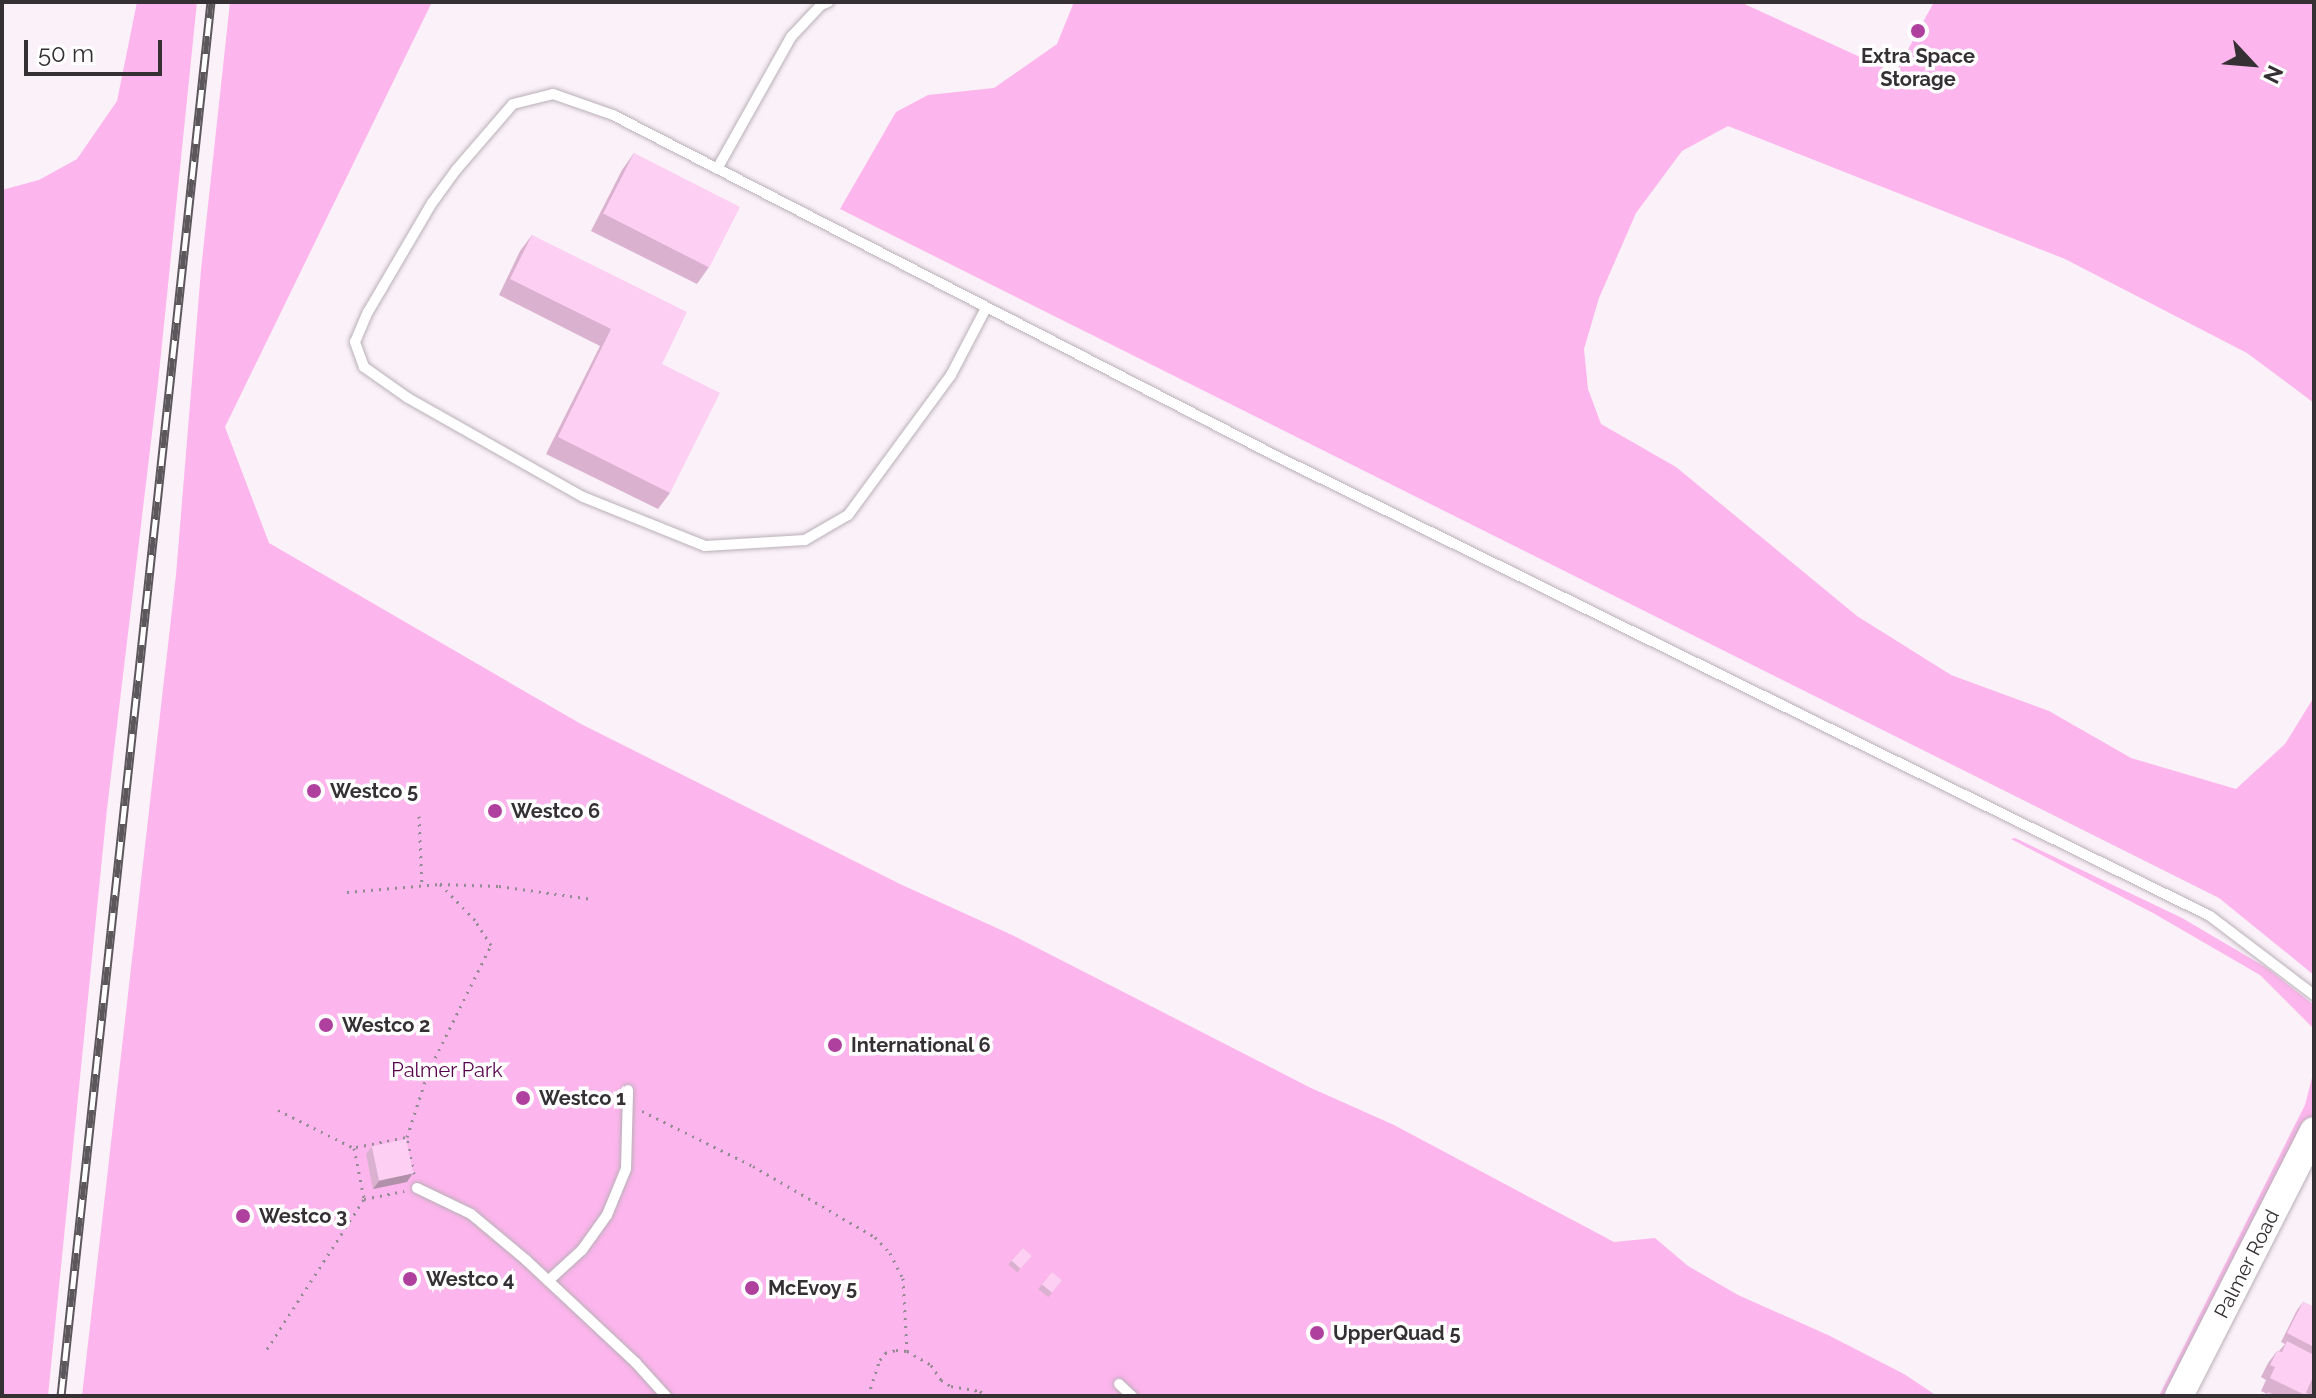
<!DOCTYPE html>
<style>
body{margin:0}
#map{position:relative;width:2316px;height:1398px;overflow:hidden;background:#fbf1f8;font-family:Raleway,sans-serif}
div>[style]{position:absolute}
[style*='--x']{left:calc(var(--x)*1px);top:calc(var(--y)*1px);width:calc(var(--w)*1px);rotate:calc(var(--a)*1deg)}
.green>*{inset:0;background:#fdb5ed}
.path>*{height:3px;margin-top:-1.5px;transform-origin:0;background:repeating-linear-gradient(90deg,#928c90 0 2px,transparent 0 8px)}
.roads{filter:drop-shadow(0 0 2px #b9b0b7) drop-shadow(0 0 2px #b9b0b7)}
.lane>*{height:10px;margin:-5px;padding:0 5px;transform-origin:5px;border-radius:5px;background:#fff}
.secondary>*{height:28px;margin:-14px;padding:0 14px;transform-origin:14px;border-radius:14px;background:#fff}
.rail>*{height:9px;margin-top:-4.5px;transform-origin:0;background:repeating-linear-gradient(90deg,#fff 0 18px,#5c575b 0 36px);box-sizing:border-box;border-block:2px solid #5c575b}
.wall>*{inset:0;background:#dab2d0;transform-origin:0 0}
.shaded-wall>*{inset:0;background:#b191a9}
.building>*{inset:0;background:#fdcff2;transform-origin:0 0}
.dots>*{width:22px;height:22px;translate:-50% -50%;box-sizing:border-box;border:4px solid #fff;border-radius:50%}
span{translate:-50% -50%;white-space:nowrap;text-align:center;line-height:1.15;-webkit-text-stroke:7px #fff;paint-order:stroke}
.poi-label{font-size:20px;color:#343033;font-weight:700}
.left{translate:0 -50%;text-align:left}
.park-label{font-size:20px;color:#58004c}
.street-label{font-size:20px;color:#343033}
.frame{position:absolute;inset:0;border:4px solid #343033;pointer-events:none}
.north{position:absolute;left:2212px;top:24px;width:80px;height:80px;-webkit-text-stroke:6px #fff;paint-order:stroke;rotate:116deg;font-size:22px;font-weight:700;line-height:32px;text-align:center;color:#343033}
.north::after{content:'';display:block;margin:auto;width:28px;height:36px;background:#343033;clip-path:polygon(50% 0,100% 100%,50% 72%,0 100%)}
.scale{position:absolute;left:24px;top:40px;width:138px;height:36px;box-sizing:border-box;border:4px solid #343033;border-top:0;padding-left:10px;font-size:24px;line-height:28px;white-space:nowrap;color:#343033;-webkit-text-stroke:6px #fff;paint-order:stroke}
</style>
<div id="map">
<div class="green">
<div style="clip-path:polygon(137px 2px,197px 2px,158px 383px,107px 809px,48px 1396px,2px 1396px,2px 190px,39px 180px,77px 159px,117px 101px)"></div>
<div style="clip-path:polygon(230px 2px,432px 2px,225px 427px,269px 543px,581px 724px,900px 884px,1012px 935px,1311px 1088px,1394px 1125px,1614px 1242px,1655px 1238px,1688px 1266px,1738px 1295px,1828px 1335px,1904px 1374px,1937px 1396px,82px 1396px,176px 575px,201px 270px)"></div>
<div style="clip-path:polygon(1074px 2px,1740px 2px,1895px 73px,1934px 2px,2314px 2px,2314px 403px,2247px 353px,2065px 259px,1728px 126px,1682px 151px,1636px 213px,1599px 298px,1584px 349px,1588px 389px,1601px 424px,1676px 467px,1857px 616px,1951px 675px,2049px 711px,2131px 758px,2236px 789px,2285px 744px,2314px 697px,2314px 975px,2219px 898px,840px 209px,896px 112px,928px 95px,994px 88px,1057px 44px)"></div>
<div style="clip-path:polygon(2015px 838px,2182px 918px,2267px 968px,2314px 1005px,2314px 1036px,2313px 1028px,2260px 975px,2153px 913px,2011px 839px)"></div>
<div style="clip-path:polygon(2314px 1070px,2314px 1113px,2168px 1396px,2159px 1396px,2305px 1105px)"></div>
</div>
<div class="path">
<div style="--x:419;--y:816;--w:71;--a:87.6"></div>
<div style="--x:347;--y:892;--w:93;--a:-4.9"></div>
<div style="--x:440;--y:884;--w:59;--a:1.9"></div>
<div style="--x:499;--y:886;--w:94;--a:8"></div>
<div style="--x:278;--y:1110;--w:85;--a:26.6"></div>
<div style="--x:354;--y:1148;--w:51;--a:78.7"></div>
<div style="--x:642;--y:1111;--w:124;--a:26.4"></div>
<div style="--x:753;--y:1166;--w:141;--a:30.2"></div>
<div style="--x:875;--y:1237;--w:22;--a:47"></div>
<div style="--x:890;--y:1253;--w:28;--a:63"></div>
<div style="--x:903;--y:1278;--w:73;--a:86.9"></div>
<div style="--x:356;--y:1147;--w:52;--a:-11.1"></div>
<div style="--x:414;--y:1174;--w:38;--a:-101"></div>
<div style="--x:407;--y:1137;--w:68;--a:-72.1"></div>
<div style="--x:428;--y:1072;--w:142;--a:-63.6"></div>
<div style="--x:491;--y:945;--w:30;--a:-123"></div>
<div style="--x:475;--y:920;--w:50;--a:-134.2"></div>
<div style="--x:267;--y:1349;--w:179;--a:-57.1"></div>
<div style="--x:364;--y:1199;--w:41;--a:-11.3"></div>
<div style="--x:868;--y:1396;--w:38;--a:-72"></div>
<div style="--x:880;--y:1360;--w:9;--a:-54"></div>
<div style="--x:885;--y:1353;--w:11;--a:-15"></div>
<div style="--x:896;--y:1350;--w:11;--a:5"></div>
<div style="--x:907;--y:1351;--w:28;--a:30"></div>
<div style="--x:931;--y:1365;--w:18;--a:56"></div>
<div style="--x:941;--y:1380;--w:12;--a:31"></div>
<div style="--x:951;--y:1386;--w:29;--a:10"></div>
<div style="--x:980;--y:1391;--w:8;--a:40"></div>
</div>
<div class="roads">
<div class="lane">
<div style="--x:717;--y:169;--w:151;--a:-60.7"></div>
<div style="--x:791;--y:37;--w:44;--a:-46.8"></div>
<div style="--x:821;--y:5;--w:8;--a:-23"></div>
<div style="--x:986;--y:308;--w:76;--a:117.6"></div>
<div style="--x:951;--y:375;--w:174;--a:126.3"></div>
<div style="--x:848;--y:515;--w:50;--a:149.8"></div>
<div style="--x:805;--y:540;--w:100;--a:176.6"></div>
<div style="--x:705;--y:546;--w:131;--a:-158.1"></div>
<div style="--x:583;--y:497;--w:201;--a:-150.5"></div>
<div style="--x:408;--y:398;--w:54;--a:-144.8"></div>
<div style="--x:364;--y:367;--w:27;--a:-110"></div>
<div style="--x:355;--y:342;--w:33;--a:-67"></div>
<div style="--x:368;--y:312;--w:126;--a:-59.6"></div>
<div style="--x:432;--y:203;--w:41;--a:-54"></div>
<div style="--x:456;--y:170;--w:87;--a:-49.2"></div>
<div style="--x:513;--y:104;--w:41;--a:-14"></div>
<div style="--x:553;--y:94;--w:64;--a:19.3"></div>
<div style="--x:613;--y:115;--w:746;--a:27.22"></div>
<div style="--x:1276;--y:456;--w:1041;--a:26.22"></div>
<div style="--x:2210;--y:916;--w:131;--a:37.2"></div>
<div style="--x:417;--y:1188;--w:60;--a:25.7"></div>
<div style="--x:471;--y:1214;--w:72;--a:39.9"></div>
<div style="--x:526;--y:1260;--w:151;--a:43.1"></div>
<div style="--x:636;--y:1363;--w:45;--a:47.7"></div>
<div style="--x:548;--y:1281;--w:46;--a:-42.4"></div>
<div style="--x:582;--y:1250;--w:43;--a:-54.5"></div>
<div style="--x:607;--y:1215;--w:50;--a:-67.6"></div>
<div style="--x:626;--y:1169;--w:79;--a:-88.5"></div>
<div style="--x:1119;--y:1384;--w:18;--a:43"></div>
</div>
<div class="secondary">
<div style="--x:2179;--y:1396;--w:297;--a:-63"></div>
</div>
</div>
<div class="rail">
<div style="--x:61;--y:1396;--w:1402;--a:-83.86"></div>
</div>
<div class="wall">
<div style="clip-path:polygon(634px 153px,709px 267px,697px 284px,591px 231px,622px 170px)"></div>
<div style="clip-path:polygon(532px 235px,662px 364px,670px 493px,658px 509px,546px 454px,600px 346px,499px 295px,520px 251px)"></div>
<div style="clip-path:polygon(372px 1146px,407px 1182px,373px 1189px,366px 1154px)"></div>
<div style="left:1023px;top:1248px;width:12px;height:22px;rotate:42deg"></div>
<div style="left:1052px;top:1272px;width:13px;height:22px;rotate:39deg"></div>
<div style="clip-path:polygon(2303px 1302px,2314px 1307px,2314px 1396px,2306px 1393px,2305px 1396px,2265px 1396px,2267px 1394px,2261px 1391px,2266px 1380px,2261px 1377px,2268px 1363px,2277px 1351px,2279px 1351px,2285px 1344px,2281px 1342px,2297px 1310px)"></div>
</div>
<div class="shaded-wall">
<div style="clip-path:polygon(413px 1173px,407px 1182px,373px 1189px,379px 1181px)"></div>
</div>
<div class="building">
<div style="left:634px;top:153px;width:119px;height:68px;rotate:27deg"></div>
<div style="clip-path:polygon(532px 235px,687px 312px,662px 364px,720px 393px,670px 493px,558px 437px,611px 329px,510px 279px)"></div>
<div style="left:406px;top:1139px;width:35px;height:35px;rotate:78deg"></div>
<div style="left:1023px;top:1248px;width:12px;height:17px;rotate:42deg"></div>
<div style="left:1052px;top:1272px;width:13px;height:16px;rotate:39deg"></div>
<div style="clip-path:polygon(2303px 1302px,2314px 1307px,2314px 1347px,2287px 1333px)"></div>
<div style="clip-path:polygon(2287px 1341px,2314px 1355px,2314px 1380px,2312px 1379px,2305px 1395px,2270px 1378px,2275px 1367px,2270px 1365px,2277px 1351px,2282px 1352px)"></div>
<div style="clip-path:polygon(2268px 1392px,2277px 1396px,2266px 1396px)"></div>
</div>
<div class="dots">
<div style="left:1918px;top:31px;background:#af409d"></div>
<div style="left:314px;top:791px;background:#af409d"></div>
<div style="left:495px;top:811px;background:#af409d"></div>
<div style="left:326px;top:1025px;background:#af409d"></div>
<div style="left:835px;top:1045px;background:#af409d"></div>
<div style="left:523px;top:1098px;background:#af409d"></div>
<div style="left:243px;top:1216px;background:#af409d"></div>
<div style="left:410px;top:1279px;background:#af409d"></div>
<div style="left:752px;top:1288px;background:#af409d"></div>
<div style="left:1317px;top:1333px;background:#af409d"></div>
</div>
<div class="poi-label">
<span style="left:1918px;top:68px">Extra Space<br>Storage</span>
<span class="left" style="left:330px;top:791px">Westco 5</span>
<span class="left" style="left:511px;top:811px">Westco 6</span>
<span class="left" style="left:342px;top:1025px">Westco 2</span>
<span class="left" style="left:851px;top:1045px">International 6</span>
<span class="left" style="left:539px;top:1098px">Westco 1</span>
<span class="left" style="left:259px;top:1216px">Westco 3</span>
<span class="left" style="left:426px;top:1279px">Westco 4</span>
<span class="left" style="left:768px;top:1288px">McEvoy 5</span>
<span class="left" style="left:1333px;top:1333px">UpperQuad 5</span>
</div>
<div class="park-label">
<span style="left:447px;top:1070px">Palmer Park</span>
</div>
<div class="street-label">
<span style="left:2247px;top:1264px;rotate:-63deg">Palmer Road</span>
</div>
<div class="frame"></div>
<div class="north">N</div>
<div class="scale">50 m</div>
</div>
